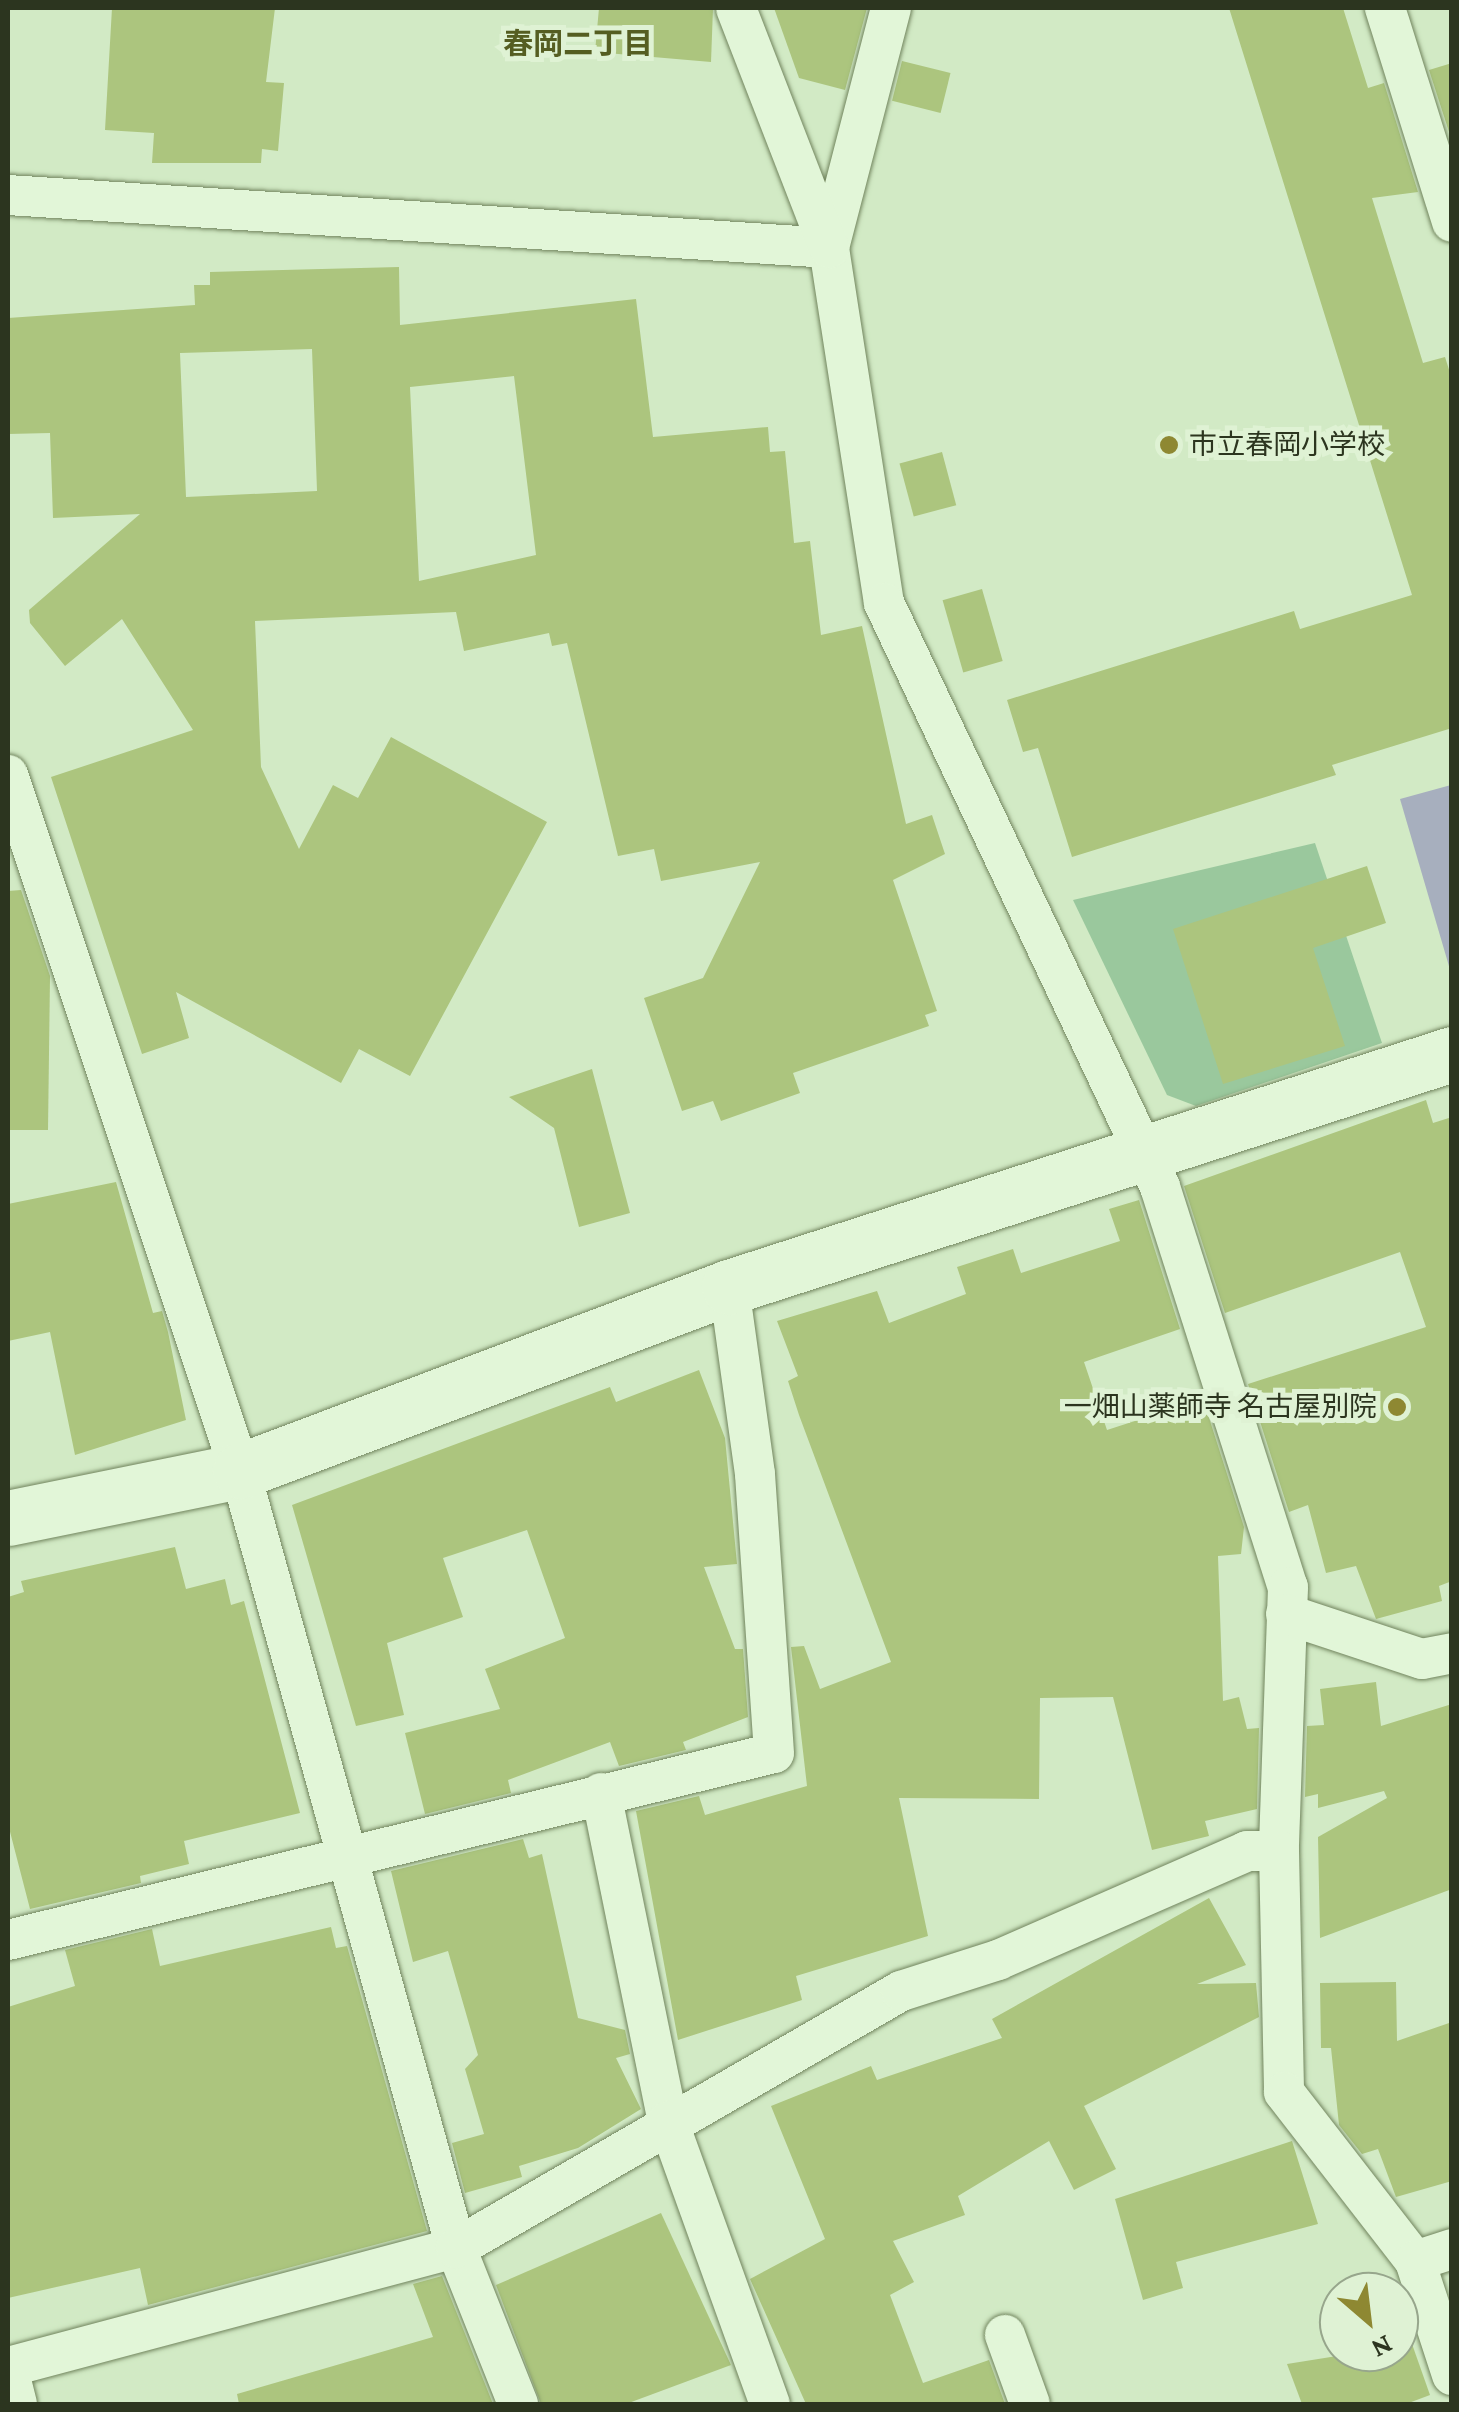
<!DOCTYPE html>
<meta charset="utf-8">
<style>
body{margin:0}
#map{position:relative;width:1459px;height:2412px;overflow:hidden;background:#d2eac5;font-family:"Crimson Pro","Noto Sans JP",serif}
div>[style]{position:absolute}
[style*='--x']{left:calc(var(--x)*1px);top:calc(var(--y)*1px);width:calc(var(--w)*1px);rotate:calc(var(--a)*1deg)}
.green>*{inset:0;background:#9ac89d}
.water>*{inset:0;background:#a7afbe}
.building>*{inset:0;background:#acc57e;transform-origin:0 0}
.roads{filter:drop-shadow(0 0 2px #71845d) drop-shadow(0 0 2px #71845d)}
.street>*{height:40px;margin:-20px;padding:0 20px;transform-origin:20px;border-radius:20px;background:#e2f6d8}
.secondary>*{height:55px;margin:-27.5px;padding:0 27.5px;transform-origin:27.5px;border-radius:27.5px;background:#e2f6d8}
.dots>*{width:28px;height:28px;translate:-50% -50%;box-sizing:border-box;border:5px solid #dff2d4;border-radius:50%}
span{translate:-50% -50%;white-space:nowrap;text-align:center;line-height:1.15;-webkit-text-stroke:10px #dff2d4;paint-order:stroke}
.poi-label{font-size:28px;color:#2c351f}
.left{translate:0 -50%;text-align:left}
.right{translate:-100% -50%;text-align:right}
.neighbourhood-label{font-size:30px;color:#555e22;font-weight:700}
.frame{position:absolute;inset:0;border:10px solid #2c351f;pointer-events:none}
.north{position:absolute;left:1319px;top:2272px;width:100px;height:100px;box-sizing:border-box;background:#dff2d4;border:2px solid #97a68c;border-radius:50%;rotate:152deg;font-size:28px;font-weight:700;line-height:40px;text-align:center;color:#2c351f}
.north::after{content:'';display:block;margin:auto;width:35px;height:45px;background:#8e8832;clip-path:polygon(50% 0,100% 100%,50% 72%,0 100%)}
</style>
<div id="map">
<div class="green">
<div style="clip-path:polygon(1315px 843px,1382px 1043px,1196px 1106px,1167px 1095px,1073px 900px)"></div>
</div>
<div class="water">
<div style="clip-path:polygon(1451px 785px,1452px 785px,1451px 973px,1400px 799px)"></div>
</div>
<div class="building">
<div style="clip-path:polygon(112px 8px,275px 8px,266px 82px,284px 83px,278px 151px,262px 149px,261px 163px,152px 163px,154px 133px,105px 130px)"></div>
<div style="clip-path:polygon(599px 8px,713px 8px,711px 62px,595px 52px)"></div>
<div style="clip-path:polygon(774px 8px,867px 8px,845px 90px,799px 78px)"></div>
<div style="clip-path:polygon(1229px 8px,1343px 8px,1368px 88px,1384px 83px,1418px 192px,1372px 198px,1423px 363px,1445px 357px,1452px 379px,1452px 728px,1332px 765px,1336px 775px,1072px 857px,1038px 748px,1023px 752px,1007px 700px,1294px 611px,1300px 629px,1412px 595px)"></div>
<div style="left:902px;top:61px;width:50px;height:41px;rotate:14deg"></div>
<div style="clip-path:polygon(1452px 63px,1452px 141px,1429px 70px)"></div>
<div style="clip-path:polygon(evenodd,399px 267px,400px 325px,636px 299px,653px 437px,768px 427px,770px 452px,785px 451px,794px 543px,810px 541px,821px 635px,862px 626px,906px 824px,932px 815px,945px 854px,893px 880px,937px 1011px,925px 1015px,929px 1026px,793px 1073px,800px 1093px,721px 1121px,713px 1101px,682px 1111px,644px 998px,703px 978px,760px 862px,661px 881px,654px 849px,618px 856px,567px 643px,552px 646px,549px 633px,464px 651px,456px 612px,255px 621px,261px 767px,299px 849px,333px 785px,358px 798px,391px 737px,547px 822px,410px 1076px,359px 1049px,341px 1083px,176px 992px,189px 1038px,142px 1054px,51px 777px,193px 730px,122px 619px,65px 666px,30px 623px,29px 610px,140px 514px,53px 518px,50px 433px,8px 434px,8px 318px,195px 305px,194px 285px,210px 285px,210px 272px,399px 267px,312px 349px,317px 491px,186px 497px,180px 353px,312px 349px,399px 267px,514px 376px,536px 555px,419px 581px,410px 387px,514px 376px)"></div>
<div style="left:942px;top:452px;width:55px;height:44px;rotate:75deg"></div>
<div style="left:982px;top:589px;width:75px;height:41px;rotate:74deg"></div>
<div style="clip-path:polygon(1367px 866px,1386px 923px,1313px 948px,1345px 1046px,1223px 1084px,1173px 929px)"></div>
<div style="clip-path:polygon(21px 890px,50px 976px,48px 1130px,8px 1130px,8px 891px)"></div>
<div style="clip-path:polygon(592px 1069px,630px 1213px,579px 1227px,554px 1128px,509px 1097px)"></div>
<div style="clip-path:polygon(1426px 1100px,1433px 1123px,1452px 1117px,1452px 1581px,1439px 1586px,1442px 1601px,1376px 1619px,1356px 1566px,1326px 1573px,1308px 1505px,1289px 1512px,1248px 1384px,1426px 1327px,1400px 1252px,1225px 1313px,1184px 1186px)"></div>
<div style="clip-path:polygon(116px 1182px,153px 1313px,162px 1311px,168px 1332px,186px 1420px,75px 1455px,50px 1332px,8px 1341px,8px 1204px)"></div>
<div style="clip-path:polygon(1139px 1200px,1180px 1329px,1084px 1362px,1107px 1430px,1203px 1399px,1244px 1527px,1241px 1554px,1218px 1556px,1223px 1701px,1239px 1697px,1247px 1729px,1259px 1728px,1257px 1809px,1205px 1821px,1209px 1836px,1152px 1850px,1113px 1697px,1040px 1698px,1039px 1799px,899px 1798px,928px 1936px,796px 1976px,802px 2000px,678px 2040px,636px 1811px,699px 1796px,705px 1815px,807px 1786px,791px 1647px,804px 1646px,820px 1689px,891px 1662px,799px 1415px,788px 1381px,798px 1376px,777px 1321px,877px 1291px,889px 1323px,966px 1294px,957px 1267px,1013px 1249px,1021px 1273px,1120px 1241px,1109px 1209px)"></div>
<div style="clip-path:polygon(699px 1370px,725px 1438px,737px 1564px,704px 1567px,735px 1649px,743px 1649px,748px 1717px,683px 1742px,686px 1750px,619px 1766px,610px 1742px,508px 1780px,511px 1793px,425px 1814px,405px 1733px,500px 1709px,485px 1669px,565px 1638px,527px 1530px,443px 1558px,463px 1617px,387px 1643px,404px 1715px,356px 1726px,292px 1505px,610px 1387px,616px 1402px)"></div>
<div style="clip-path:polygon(175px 1547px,186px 1589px,225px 1579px,231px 1605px,244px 1601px,300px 1813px,184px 1841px,189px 1864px,140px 1876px,141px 1883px,30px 1909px,8px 1824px,8px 1597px,24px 1592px,21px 1581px)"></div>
<div style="clip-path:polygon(1376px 1682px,1381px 1726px,1452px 1704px,1452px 1889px,1320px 1938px,1318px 1837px,1387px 1798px,1384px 1791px,1318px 1808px,1318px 1794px,1305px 1797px,1307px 1726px,1324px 1725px,1320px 1689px)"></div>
<div style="clip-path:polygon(523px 1839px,529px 1858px,542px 1854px,578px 2018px,625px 2030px,630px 2054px,616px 2058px,641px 2109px,578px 2148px,519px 2166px,522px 2177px,465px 2193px,452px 2143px,484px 2134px,465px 2069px,478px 2055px,448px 1951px,413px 1962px,391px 1871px)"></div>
<div style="clip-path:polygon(1209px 1898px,1246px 1965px,1197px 1984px,1256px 1983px,1259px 2017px,1084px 2106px,1116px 2169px,1074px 2190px,1049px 2141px,958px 2196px,965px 2215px,893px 2241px,914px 2282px,890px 2295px,923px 2383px,989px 2360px,1005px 2404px,806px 2404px,750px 2279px,825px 2239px,771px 2106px,871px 2066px,877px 2080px,1002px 2038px,992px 2019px)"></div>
<div style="clip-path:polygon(331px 1927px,336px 1948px,347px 1946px,427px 2231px,148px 2305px,140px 2268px,8px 2298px,8px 2007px,75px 1986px,65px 1950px,152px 1929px,160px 1966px)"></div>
<div style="clip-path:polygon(1396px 1982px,1397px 2041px,1452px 2022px,1452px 2181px,1396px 2197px,1378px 2149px,1362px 2154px,1339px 2125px,1331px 2048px,1321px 2048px,1320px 1983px)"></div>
<div style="clip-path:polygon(1292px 2141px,1318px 2224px,1176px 2262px,1183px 2288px,1143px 2300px,1115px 2199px)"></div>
<div style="clip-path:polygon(661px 2213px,731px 2365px,626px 2404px,541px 2404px,496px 2285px)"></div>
<div style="clip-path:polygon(442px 2276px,493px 2404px,239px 2404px,237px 2394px,433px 2337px,413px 2284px)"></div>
<div style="clip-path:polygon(1412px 2344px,1430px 2395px,1406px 2404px,1302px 2404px,1287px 2364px)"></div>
</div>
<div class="roads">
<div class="street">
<div style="--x:891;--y:8;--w:248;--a:104.5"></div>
<div style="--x:829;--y:248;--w:359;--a:81.2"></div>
<div style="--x:884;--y:603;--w:646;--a:64.7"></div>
<div style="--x:1160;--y:1187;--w:420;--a:72.3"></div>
<div style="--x:1288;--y:1587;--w:264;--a:92"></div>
<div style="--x:1279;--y:1851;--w:241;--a:88.8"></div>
<div style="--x:1284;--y:2092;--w:214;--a:52.2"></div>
<div style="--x:1415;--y:2261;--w:120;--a:72"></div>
<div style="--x:1385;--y:8;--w:224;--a:72.6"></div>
<div style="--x:8;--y:195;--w:823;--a:3.69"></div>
<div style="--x:829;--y:248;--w:257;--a:-111.2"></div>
<div style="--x:8;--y:775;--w:734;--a:71.57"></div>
<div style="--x:240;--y:1471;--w:806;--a:74.46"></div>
<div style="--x:456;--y:2248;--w:168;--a:68.3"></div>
<div style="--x:1286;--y:1614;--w:143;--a:18.3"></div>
<div style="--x:1422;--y:1659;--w:31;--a:-11"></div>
<div style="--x:601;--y:1793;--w:335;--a:78.5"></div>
<div style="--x:668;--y:2121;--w:301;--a:70.2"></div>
<div style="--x:8;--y:1940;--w:788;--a:-13.72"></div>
<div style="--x:774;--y:1753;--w:280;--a:-93.9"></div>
<div style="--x:755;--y:1474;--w:189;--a:-97.9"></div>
<div style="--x:1415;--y:2261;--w:39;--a:-18"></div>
<div style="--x:1005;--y:2335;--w:73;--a:70.1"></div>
<div style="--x:8;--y:2367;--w:464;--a:-14.9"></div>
<div style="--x:456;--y:2248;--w:514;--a:-30.01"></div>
<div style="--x:901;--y:1991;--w:102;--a:-17.7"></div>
<div style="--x:998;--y:1960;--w:272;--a:-23.6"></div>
<div style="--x:1247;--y:1851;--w:32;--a:0"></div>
<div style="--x:8;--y:2368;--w:37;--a:76"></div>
</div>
<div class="secondary">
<div style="--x:8;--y:1518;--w:237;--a:-11.5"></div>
<div style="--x:240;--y:1471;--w:522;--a:-20.62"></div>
<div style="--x:729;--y:1287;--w:760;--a:-17.86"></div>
</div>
</div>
<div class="dots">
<div style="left:1169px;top:445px;background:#8e8832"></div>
<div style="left:1397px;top:1407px;background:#8e8832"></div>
</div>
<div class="poi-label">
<span class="left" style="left:1189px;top:445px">市立春岡小学校</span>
<span class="right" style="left:1377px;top:1407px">一畑山薬師寺 名古屋別院</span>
</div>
<div class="neighbourhood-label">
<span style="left:578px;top:44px">春岡二丁目</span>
</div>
<div class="frame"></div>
<div class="north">N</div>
</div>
